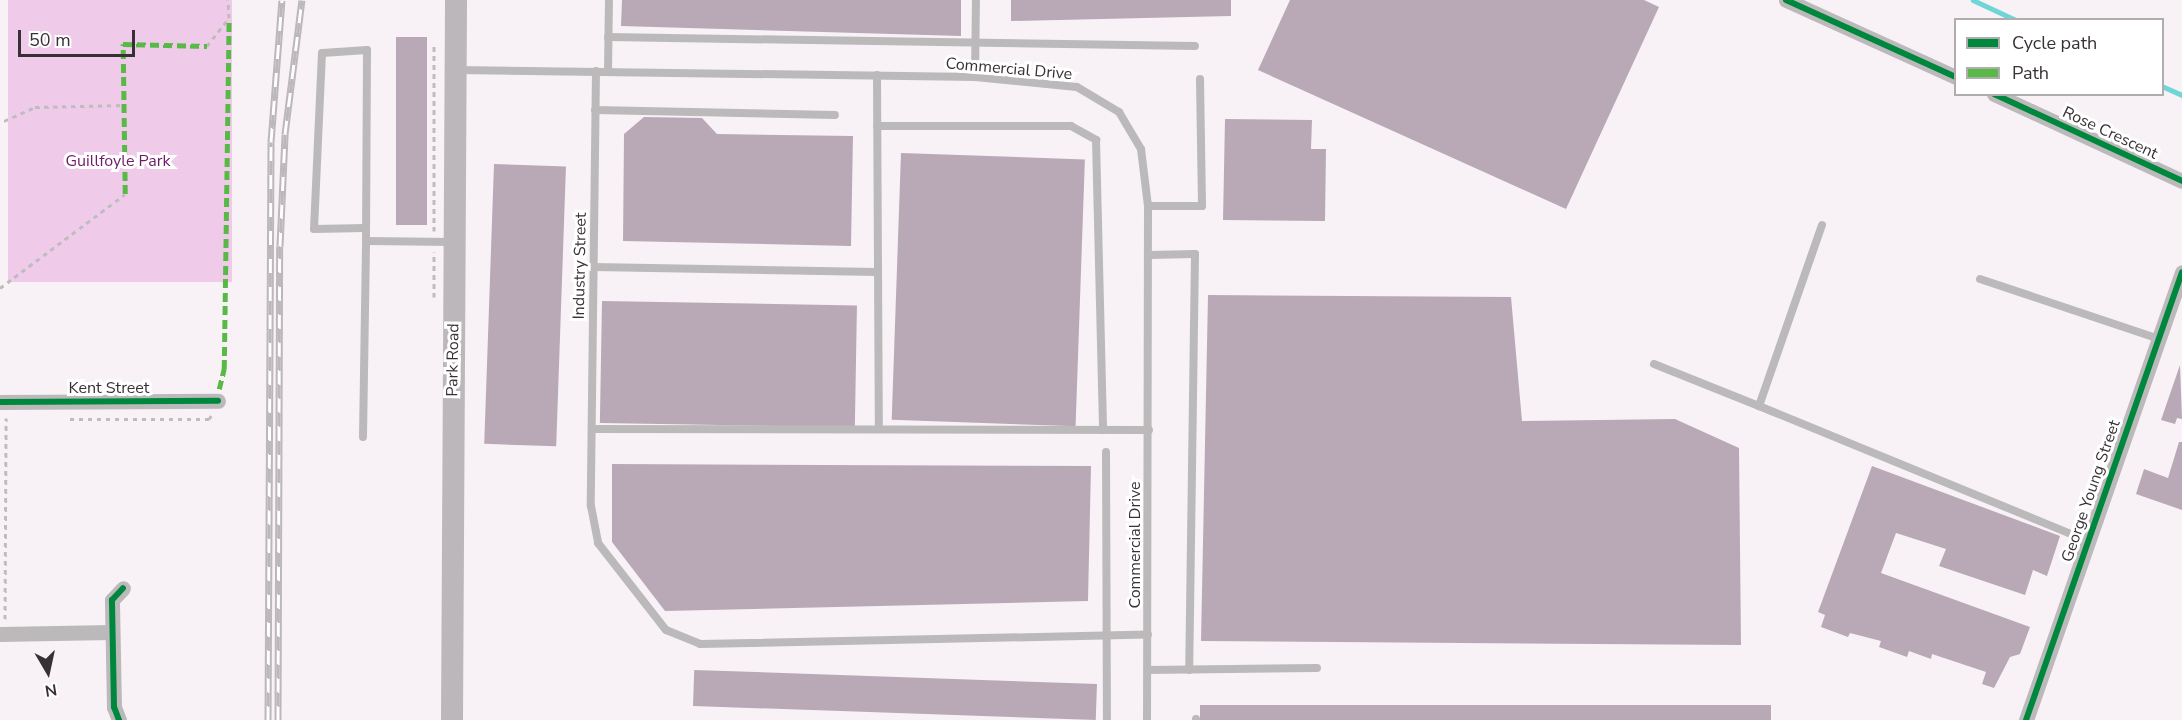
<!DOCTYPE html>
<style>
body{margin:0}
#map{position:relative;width:2182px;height:720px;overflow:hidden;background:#f8f2f7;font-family:"Nunito Sans",sans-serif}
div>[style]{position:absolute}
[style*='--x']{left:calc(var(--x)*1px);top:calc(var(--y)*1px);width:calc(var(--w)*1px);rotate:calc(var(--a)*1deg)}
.green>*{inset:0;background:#f0cbe9;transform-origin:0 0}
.stream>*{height:4.5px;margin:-2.25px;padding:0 2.25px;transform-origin:2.25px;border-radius:2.25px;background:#70d5d5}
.building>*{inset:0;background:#b9a9b7;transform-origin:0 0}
.path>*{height:3px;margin-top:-1.5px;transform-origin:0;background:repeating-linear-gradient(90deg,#bebcbe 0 4.5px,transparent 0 9px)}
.lane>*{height:8px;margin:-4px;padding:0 4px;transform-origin:4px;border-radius:4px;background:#bcb9bb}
.street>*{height:15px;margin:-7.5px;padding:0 7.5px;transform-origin:7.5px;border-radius:7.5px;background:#bcb9bb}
.secondary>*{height:22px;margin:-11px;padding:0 11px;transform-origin:11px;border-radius:11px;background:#bcb7bb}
.rail>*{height:7px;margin-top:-3.5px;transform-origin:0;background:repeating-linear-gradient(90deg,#fff 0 14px,#bcb7bb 0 28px);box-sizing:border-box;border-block:2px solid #bcb7bb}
.quiet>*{height:4.5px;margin-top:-2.25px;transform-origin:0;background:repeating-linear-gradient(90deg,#58b947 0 9px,transparent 0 13.5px)}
.cycleway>*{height:6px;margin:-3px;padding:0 3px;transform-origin:3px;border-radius:3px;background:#00873e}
span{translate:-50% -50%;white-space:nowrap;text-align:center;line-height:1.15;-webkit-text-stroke:6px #fff;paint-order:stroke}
.street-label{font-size:16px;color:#373135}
.park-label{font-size:16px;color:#6f1967}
.legend{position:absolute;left:1954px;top:18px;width:210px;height:78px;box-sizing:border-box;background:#fff;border:2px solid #afadae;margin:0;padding:8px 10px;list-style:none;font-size:18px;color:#373135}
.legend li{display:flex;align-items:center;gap:12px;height:30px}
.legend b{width:30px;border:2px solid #afadae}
.north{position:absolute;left:18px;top:642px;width:60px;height:60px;-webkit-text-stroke:4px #fff;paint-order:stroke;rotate:171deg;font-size:16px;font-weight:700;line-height:24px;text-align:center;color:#373135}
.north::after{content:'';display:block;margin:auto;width:21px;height:27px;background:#373135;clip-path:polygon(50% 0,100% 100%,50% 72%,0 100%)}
.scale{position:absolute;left:18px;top:30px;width:117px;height:27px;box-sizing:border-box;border:3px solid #373135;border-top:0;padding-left:8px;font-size:18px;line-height:21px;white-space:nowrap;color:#373135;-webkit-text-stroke:4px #fff;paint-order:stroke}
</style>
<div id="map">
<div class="green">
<div style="left:8px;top:0;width:224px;height:282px"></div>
</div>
<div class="stream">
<div style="--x:1973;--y:0;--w:47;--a:24.9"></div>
<div style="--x:2162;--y:86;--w:22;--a:24"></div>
</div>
<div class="building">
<div style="clip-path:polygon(622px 0,961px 0,961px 36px,621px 26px)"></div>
<div style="clip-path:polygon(1011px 0,1231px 0,1231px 16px,1011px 21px)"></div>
<div style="clip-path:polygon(1290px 0,1644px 0,1659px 7px,1566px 209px,1258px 70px)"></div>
<div style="left:396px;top:37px;width:31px;height:188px"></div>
<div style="clip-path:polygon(644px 117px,702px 118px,717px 134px,853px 136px,851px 246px,623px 241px,624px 134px)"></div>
<div style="clip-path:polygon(1225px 119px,1312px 120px,1311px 149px,1326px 149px,1325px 221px,1223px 220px)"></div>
<div style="left:901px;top:153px;width:184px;height:267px;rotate:2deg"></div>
<div style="left:494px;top:164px;width:72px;height:280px;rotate:2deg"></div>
<div style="clip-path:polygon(1208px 295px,1511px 297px,1522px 421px,1675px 419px,1739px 448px,1741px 645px,1201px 641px)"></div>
<div style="left:602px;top:301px;width:255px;height:122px;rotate:1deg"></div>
<div style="clip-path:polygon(2180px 365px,2182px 419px,2177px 418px,2175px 424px,2161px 420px)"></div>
<div style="clip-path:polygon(2179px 442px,2182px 442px,2182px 510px,2136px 494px,2144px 469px,2168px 478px)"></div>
<div style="clip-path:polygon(612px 464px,1091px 466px,1088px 601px,665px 611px,612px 542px)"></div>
<div style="clip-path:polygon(1872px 466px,2060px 536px,2047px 576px,2033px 570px,2025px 595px,1939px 566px,1946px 549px,1896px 533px,1881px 573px,2030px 627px,2020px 654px,2010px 657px,1994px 688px,1982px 684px,1986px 672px,1932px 654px,1931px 659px,1909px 651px,1907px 657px,1879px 647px,1881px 641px,1850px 633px,1848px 637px,1821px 627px,1825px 615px,1818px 612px)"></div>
<div style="left:1097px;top:684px;width:36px;height:403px;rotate:92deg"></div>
<div style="left:1200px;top:705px;width:571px;height:15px"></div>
</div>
<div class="path">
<div style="--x:207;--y:46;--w:36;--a:-52"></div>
<div style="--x:229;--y:18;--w:18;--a:-93"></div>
<div style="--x:4;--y:121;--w:34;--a:-24"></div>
<div style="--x:35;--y:107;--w:90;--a:-1.3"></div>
<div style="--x:434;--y:231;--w:187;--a:-90"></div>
<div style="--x:0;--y:288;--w:156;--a:-36.9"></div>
<div style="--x:434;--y:297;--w:45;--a:-90"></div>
<div style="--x:70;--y:419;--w:139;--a:0"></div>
<div style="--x:209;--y:419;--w:4;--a:-56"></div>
<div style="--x:5;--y:619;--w:201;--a:-89.7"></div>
</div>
<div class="lane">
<div style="--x:608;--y:37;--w:587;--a:0.88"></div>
<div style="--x:457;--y:70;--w:518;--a:0.77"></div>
<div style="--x:975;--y:77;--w:102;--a:5.6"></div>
<div style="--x:1077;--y:87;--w:49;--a:30.8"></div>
<div style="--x:1119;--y:112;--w:43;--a:59.3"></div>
<div style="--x:1141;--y:149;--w:57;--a:83"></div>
<div style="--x:1148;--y:206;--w:514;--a:90.11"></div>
<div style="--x:596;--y:71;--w:435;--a:90.7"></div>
<div style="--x:591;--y:506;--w:38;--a:79"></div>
<div style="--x:598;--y:543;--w:110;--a:52"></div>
<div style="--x:666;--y:630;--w:37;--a:22"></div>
<div style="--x:700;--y:644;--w:448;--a:-1.2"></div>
<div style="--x:608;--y:71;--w:71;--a:-89.2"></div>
<div style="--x:877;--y:75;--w:354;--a:89.7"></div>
<div style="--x:975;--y:77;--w:77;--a:-89.3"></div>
<div style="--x:595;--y:110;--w:240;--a:1.2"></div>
<div style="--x:877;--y:126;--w:194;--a:0"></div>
<div style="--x:1071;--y:126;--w:29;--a:29"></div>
<div style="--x:1096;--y:140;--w:290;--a:88.6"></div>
<div style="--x:1148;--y:206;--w:54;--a:0"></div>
<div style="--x:1202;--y:206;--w:127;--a:-90.9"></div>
<div style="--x:1822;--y:225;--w:192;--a:109.2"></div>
<div style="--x:1759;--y:406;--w:356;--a:22.3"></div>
<div style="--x:366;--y:241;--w:87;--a:0.7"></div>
<div style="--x:1149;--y:255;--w:46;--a:-1.2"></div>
<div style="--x:1195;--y:254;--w:416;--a:90.8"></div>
<div style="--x:594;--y:267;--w:284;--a:1"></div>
<div style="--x:1980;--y:279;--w:189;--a:18.5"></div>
<div style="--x:1654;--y:364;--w:113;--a:21.8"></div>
<div style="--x:592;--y:429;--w:557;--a:0.1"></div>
<div style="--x:363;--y:437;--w:196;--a:-89.1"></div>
<div style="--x:366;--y:241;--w:191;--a:-89.7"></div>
<div style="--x:367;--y:50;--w:45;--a:176.2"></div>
<div style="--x:322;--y:53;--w:176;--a:92.6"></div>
<div style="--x:314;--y:229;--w:52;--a:-1.1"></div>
<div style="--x:1106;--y:452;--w:268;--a:89.8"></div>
<div style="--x:1148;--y:670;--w:169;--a:-0.7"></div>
<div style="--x:1196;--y:720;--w:1;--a:-90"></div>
</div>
<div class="street">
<div style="--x:1786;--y:0;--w:187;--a:24.4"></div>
<div style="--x:1994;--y:94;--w:207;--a:24.8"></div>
<div style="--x:0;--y:402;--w:218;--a:-0.3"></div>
<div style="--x:0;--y:634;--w:112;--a:-1"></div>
<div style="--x:119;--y:720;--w:14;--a:-111"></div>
<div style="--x:114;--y:707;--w:107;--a:-91.1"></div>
<div style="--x:112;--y:600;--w:16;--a:-47"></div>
<div style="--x:2026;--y:720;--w:474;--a:-70.8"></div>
</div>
<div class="secondary">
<div style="--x:452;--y:720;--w:720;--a:-89.68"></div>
</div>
<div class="rail">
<div style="--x:268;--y:720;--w:578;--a:-89.7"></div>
<div style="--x:271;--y:142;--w:142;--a:-85.6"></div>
<div style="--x:278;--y:720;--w:474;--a:-89.8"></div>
<div style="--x:280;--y:246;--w:112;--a:-87.4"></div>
<div style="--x:285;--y:134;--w:135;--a:-82.8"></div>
</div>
<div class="quiet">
<div style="--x:125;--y:194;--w:150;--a:-90.8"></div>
<div style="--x:123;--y:44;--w:84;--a:1.4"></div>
<div style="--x:219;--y:389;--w:21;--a:-76"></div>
<div style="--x:224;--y:369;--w:351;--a:-89.2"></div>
</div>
<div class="cycleway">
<div style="--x:1786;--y:0;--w:187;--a:24.4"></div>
<div style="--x:1994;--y:94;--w:207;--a:24.8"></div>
<div style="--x:0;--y:402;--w:218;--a:-0.3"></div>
<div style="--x:119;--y:720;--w:14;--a:-111"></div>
<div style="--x:114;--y:707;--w:107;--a:-91.1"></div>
<div style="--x:112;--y:600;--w:16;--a:-47"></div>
<div style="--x:2026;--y:720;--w:474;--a:-70.8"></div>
</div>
<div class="street-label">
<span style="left:1009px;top:69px;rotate:5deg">Commercial Drive</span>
<span style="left:2110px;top:133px;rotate:25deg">Rose Crescent</span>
<span style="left:580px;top:266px;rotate:-89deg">Industry Street</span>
<span style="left:453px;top:360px;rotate:-89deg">Park Road</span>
<span style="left:109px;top:388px">Kent Street</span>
<span style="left:2091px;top:491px;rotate:-71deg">George Young Street</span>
<span style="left:1135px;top:545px;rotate:-90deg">Commercial Drive</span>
</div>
<div class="park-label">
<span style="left:118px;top:161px">Guillfoyle Park</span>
</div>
<ul class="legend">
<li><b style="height:8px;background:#00873e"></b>Cycle path</li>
<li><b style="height:8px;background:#58b947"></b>Path</li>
</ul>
<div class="north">N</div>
<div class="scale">50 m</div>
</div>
